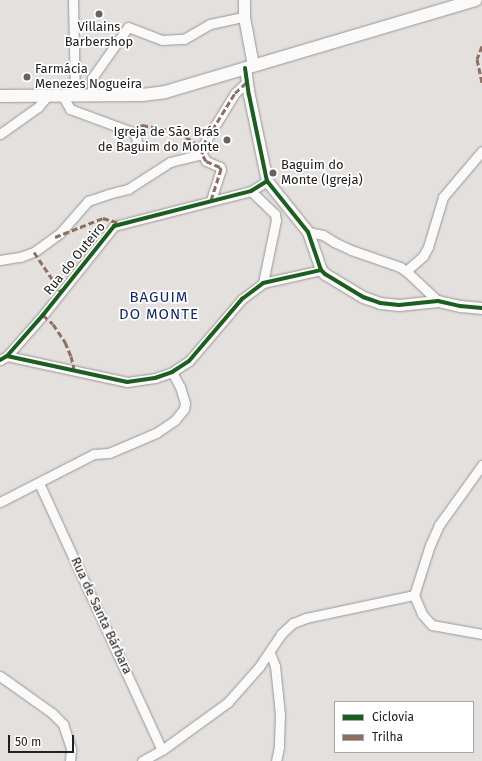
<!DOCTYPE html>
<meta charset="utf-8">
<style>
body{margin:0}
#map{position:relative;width:482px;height:761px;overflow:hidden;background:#e3e0dd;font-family:"Fira Sans",sans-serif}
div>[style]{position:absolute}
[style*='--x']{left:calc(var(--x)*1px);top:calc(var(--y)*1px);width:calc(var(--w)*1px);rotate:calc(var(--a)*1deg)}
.roads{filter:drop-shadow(0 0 1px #999694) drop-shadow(0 0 1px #999694)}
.minor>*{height:9px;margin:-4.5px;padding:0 4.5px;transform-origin:4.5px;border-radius:4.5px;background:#fbfafa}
.tertiary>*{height:11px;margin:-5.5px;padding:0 5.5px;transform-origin:5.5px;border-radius:5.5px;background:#fbfafa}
.secondary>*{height:12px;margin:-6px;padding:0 6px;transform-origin:6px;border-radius:6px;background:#fbfafa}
.quiet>*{height:3px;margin-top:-1.5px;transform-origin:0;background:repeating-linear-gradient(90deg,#8d6e63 0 6px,transparent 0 9px)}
.cycleway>*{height:4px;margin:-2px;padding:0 2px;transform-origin:2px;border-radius:2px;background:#1b5e20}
.dots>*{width:11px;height:11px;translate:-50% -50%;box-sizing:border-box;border:2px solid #fff;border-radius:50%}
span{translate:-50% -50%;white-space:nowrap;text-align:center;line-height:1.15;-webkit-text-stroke:3.5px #fff;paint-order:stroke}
.poi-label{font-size:13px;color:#22201f}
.left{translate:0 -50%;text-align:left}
.right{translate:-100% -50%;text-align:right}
.street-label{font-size:13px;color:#22201f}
.quarter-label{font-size:15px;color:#14295f;letter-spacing:1px}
.legend{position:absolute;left:334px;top:701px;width:140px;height:52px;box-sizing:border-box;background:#fff;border:1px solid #a7a6a5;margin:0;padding:5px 7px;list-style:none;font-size:12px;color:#22201f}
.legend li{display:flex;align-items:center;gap:8px;height:20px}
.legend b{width:20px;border:1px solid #a7a6a5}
.scale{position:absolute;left:8px;top:735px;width:66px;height:18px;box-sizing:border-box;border:2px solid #22201f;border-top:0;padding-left:5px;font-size:12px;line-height:14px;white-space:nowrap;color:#22201f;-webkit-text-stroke:3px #fff;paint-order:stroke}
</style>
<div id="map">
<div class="roads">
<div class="minor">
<div style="--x:73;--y:0;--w:95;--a:88.8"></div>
<div style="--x:62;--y:95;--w:16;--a:60"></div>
<div style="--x:70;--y:109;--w:69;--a:20.3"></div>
<div style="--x:135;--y:133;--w:9;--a:77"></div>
<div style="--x:92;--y:95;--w:17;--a:-90"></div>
<div style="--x:92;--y:78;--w:62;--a:-54.8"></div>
<div style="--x:128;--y:27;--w:36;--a:21"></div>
<div style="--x:162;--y:40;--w:22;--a:-3"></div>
<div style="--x:184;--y:39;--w:30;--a:-30"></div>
<div style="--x:210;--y:24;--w:35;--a:-12"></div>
<div style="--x:0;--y:134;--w:47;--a:-35.4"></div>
<div style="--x:38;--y:107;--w:16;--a:-50"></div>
<div style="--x:251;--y:191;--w:33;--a:44"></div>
<div style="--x:275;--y:214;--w:6;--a:81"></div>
<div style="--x:276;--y:220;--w:64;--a:101.7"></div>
<div style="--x:211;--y:200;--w:32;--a:-72"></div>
<div style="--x:221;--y:170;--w:3;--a:-108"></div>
<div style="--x:220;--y:167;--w:15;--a:-157"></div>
<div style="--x:206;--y:161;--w:8;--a:-120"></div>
<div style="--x:202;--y:154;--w:9;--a:-84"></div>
<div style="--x:203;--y:145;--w:61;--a:-58.4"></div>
<div style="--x:235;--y:93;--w:16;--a:-43"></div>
<div style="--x:308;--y:232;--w:15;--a:11"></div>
<div style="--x:323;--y:235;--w:13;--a:32"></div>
<div style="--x:334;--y:242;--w:19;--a:25"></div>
<div style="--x:351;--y:250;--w:52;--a:19.1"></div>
<div style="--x:400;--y:267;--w:7;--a:34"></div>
<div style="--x:406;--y:271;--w:44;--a:43.2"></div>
<div style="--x:0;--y:260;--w:20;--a:-9"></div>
<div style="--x:20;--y:257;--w:15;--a:-20"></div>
<div style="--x:34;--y:252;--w:32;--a:-36"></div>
<div style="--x:60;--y:233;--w:43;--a:-48.8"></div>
<div style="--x:88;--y:201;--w:21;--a:-19"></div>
<div style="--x:108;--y:194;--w:21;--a:-14"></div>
<div style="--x:128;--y:189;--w:50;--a:-32.7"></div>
<div style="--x:170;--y:162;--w:33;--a:-14"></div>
<div style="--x:406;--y:271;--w:23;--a:-41"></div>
<div style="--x:423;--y:256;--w:10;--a:-61"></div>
<div style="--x:428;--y:247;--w:52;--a:-73.3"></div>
<div style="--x:443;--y:197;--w:60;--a:-49.7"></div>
<div style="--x:7;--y:356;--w:123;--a:12.2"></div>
<div style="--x:127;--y:382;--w:28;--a:-8"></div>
<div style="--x:155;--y:378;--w:18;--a:-19"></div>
<div style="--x:172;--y:372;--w:20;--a:-33"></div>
<div style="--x:189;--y:361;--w:82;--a:-49.5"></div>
<div style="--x:242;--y:299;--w:26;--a:-37"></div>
<div style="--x:263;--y:283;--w:59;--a:-12.6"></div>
<div style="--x:0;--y:360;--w:8;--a:-30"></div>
<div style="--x:7;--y:356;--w:55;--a:-48.7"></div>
<div style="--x:43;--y:315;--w:114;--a:-51.4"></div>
<div style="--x:114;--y:226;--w:141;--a:-14.3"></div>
<div style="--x:251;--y:191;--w:19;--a:-32"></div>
<div style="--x:482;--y:465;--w:74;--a:125.6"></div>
<div style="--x:439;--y:525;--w:22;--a:114"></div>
<div style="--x:430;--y:545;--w:52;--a:107.7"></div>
<div style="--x:414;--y:595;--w:21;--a:67"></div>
<div style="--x:422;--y:614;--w:15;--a:48"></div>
<div style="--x:432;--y:625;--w:51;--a:10.2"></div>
<div style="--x:39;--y:483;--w:294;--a:65.3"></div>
<div style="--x:0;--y:502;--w:106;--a:-27.1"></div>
<div style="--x:94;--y:454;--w:15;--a:-4"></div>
<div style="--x:109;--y:453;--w:51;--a:-23.1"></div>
<div style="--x:156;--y:433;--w:23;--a:-34"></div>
<div style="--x:175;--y:420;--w:14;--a:-51"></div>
<div style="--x:184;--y:409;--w:6;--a:-81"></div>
<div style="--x:185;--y:403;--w:17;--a:-107"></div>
<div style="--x:180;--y:387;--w:17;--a:-118"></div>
<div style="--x:270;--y:653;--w:14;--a:69"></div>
<div style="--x:275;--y:666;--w:48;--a:84.1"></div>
<div style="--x:280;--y:714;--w:33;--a:92"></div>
<div style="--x:279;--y:747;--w:14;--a:102"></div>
<div style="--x:0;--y:676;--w:64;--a:35.4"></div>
<div style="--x:52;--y:713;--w:16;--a:45"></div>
<div style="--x:63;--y:724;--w:26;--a:72"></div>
<div style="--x:71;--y:749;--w:12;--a:95"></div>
<div style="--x:142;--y:761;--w:23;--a:-29"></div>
<div style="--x:162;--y:750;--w:82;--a:-36"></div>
<div style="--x:228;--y:702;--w:47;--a:-48.5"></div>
<div style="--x:259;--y:667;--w:40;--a:-56"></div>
<div style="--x:281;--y:634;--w:16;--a:-43"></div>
<div style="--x:293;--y:623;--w:14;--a:-21"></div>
<div style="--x:306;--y:618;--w:110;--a:-12"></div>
</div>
<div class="tertiary">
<div style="--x:244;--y:0;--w:17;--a:90"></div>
<div style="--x:244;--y:17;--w:49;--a:79.4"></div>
<div style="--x:245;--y:68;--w:27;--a:82"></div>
<div style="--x:249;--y:95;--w:88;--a:78.2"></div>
<div style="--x:267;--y:181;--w:65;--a:51.2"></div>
<div style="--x:308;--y:232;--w:40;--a:71.1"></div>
<div style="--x:321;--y:270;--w:6;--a:45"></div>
<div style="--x:325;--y:274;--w:44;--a:31.2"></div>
<div style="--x:363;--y:297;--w:18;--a:19"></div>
<div style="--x:380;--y:303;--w:19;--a:6"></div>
<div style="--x:399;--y:305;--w:39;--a:-6"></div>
<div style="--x:438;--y:301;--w:23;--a:13"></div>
<div style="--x:460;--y:306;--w:22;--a:5"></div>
</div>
<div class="secondary">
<div style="--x:0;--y:96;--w:142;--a:-0.4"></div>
<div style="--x:142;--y:95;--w:23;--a:-7"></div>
<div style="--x:165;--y:92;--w:324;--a:-16.5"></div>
</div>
</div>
<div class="quiet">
<div style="--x:482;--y:46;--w:14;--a:111"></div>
<div style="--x:477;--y:59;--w:24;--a:78"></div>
<div style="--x:135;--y:133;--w:11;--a:-49"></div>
<div style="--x:142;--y:125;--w:37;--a:11"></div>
<div style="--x:178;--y:132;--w:22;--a:32"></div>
<div style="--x:197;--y:144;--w:6;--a:9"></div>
<div style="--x:211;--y:200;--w:32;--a:-72"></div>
<div style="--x:221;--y:170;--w:3;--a:-108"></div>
<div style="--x:220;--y:167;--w:15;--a:-157"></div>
<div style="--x:206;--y:161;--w:8;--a:-120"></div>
<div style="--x:202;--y:154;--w:9;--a:-84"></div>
<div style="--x:203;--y:145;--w:61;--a:-58.4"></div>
<div style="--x:235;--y:93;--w:16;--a:-43"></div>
<div style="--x:55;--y:237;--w:52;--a:-21.6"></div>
<div style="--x:103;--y:218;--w:17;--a:17"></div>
<div style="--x:34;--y:252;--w:48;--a:56"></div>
<div style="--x:43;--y:315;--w:13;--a:42"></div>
<div style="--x:53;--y:324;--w:22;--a:56"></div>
<div style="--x:65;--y:342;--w:15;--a:67"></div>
<div style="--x:71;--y:356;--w:13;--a:77"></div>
</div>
<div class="cycleway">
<div style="--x:245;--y:68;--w:27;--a:82"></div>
<div style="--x:249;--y:95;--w:88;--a:78.2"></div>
<div style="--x:267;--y:181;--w:65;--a:51.2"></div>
<div style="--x:308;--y:232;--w:40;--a:71.1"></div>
<div style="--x:321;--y:270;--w:6;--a:45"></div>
<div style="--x:325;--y:274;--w:44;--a:31.2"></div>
<div style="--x:363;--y:297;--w:18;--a:19"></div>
<div style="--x:380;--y:303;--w:19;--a:6"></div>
<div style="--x:399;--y:305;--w:39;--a:-6"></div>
<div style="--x:438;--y:301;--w:23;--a:13"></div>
<div style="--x:460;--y:306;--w:22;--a:5"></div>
<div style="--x:7;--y:356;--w:123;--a:12.2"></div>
<div style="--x:127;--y:382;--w:28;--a:-8"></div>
<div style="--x:155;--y:378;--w:18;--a:-19"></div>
<div style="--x:172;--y:372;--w:20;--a:-33"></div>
<div style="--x:189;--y:361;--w:82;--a:-49.5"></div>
<div style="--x:242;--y:299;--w:26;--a:-37"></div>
<div style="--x:263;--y:283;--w:59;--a:-12.6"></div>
<div style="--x:0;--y:360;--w:8;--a:-30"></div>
<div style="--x:7;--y:356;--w:55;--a:-48.7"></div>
<div style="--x:43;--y:315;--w:114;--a:-51.4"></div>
<div style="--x:114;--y:226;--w:141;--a:-14.3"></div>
<div style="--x:251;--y:191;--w:19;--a:-32"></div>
</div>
<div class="dots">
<div style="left:99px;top:14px;background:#666362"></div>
<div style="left:27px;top:77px;background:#666362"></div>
<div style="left:227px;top:140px;background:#666362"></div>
<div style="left:273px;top:173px;background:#666362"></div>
</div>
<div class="poi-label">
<span style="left:99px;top:35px">Villains<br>Barbershop</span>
<span class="left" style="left:35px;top:77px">Farmácia<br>Menezes Nogueira</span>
<span class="right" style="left:219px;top:140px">Igreja de São Brás<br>de Baguim do Monte</span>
<span class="left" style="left:281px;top:173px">Baguim do<br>Monte (Igreja)</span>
</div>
<div class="street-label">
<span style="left:75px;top:259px;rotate:-51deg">Rua do Outeiro</span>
<span style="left:101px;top:616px;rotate:65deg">Rua de Santa Bárbara</span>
</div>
<div class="quarter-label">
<span style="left:159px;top:306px">BAGUIM<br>DO MONTE</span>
</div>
<ul class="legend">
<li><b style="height:5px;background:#1b5e20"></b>Ciclovia</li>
<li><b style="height:5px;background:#8d6e63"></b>Trilha</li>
</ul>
<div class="scale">50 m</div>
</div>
